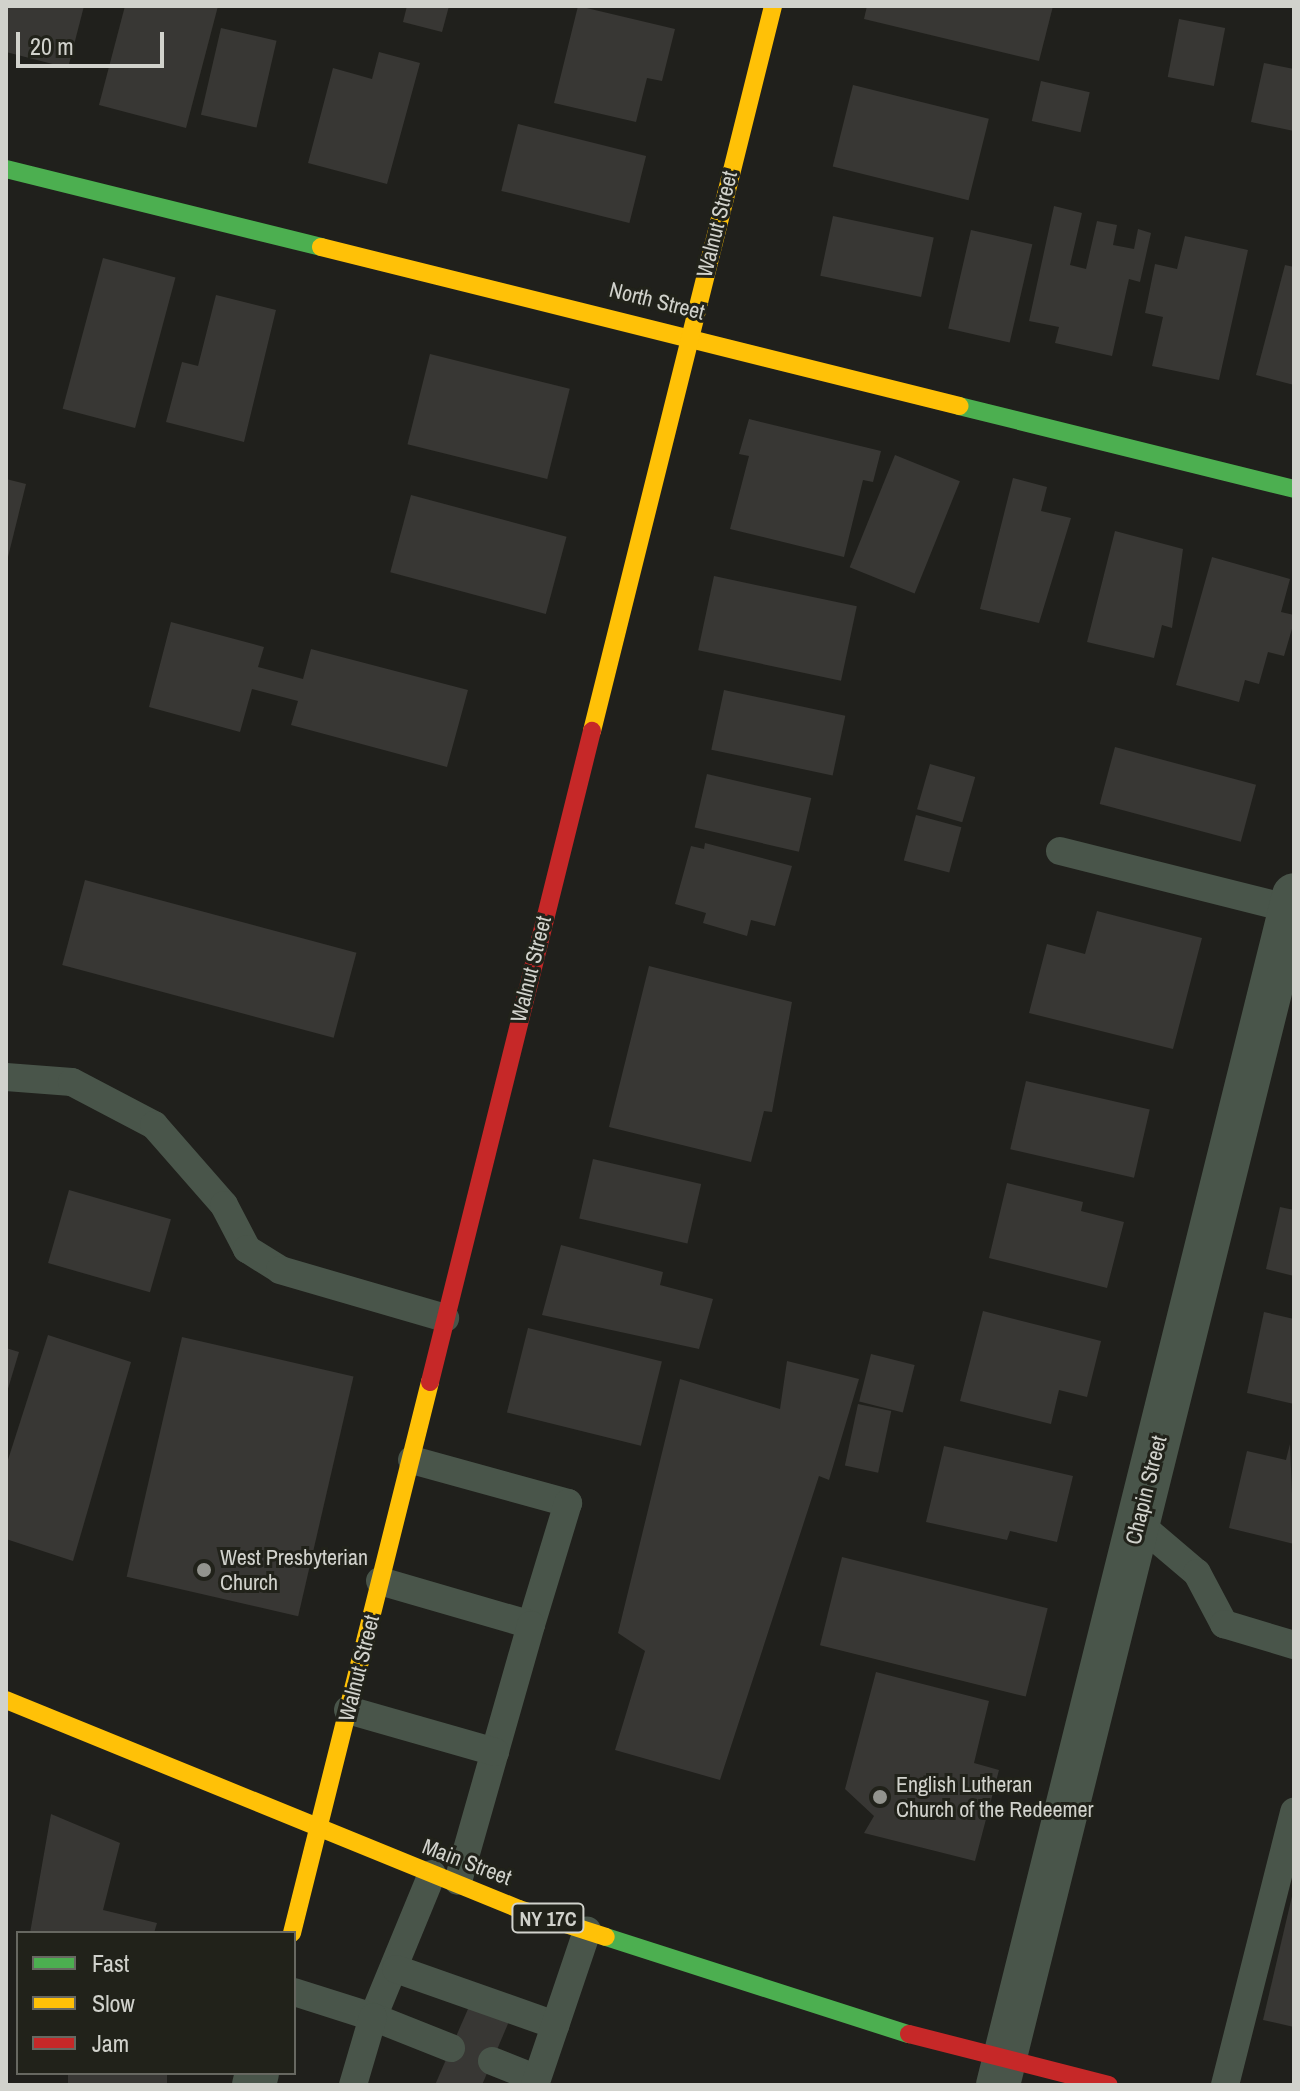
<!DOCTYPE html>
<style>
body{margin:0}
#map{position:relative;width:1300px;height:2091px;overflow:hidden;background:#20201c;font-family:"Archivo Narrow",sans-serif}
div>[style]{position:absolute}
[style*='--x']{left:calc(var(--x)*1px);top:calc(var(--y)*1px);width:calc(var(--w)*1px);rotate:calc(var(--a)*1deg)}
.building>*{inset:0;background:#383734;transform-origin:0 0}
.lane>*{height:28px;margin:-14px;padding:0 14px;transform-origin:14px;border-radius:14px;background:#49554a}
.street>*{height:44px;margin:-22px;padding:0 22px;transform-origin:22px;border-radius:22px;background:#49554a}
.fast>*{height:18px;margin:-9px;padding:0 9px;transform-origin:9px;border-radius:9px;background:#4caf50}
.slow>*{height:18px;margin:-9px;padding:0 9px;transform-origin:9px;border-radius:9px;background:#ffc107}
.jam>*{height:18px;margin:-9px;padding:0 9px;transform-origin:9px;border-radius:9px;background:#c62828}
.dots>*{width:22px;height:22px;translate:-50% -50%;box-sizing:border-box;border:4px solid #21221a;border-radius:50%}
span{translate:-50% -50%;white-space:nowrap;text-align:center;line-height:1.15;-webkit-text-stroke:6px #21221a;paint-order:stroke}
.shield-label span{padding:2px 6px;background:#21221a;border:2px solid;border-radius:6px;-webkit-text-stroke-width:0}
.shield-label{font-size:20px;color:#d1d2cc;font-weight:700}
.street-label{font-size:22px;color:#d1d2cc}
.poi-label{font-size:22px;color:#d1d2cc}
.left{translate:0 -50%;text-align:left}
.frame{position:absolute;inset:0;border:8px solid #d1d2cc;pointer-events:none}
.legend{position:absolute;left:16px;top:1931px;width:280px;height:144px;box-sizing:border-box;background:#21221a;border:2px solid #676861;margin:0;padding:10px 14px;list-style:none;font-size:24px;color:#d1d2cc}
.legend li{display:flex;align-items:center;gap:16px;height:40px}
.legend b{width:40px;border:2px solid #676861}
.scale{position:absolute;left:16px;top:32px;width:148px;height:36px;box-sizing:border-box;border:4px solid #d1d2cc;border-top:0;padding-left:10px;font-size:24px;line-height:28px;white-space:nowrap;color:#d1d2cc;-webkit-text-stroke:6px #21221a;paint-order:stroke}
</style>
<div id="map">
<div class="building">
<div style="clip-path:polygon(6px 6px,84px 6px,68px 68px,6px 52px)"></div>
<div style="clip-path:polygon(125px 6px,218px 6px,186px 128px,99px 105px)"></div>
<div style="clip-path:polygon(407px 6px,449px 6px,442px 32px,403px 22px)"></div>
<div style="clip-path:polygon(578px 6px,675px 29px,662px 81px,647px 78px,636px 122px,554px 103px)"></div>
<div style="clip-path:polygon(867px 6px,1053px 6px,1039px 61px,864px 19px)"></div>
<div style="left:1179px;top:19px;width:47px;height:59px;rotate:11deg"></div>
<div style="left:221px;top:28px;width:57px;height:89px;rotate:13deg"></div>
<div style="clip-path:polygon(379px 52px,420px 63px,387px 184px,308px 163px,333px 68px,372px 79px)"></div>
<div style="clip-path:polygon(1264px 63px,1294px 69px,1294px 131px,1251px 122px)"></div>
<div style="left:1041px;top:81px;width:50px;height:41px;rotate:13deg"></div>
<div style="left:853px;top:85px;width:140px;height:84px;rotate:14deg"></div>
<div style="left:518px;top:124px;width:132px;height:69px;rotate:14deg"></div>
<div style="clip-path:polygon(1054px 206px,1082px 213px,1070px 265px,1086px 269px,1097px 221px,1117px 225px,1113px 245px,1134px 249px,1138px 229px,1151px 233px,1140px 282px,1129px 279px,1112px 356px,1055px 343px,1059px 327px,1029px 321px)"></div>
<div style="left:833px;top:216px;width:103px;height:61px;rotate:12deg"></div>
<div style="left:971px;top:230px;width:63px;height:101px;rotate:13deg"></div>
<div style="clip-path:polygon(1185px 236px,1248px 250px,1219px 380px,1152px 366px,1163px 317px,1145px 313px,1155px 264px,1177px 269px)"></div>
<div style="left:103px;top:258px;width:75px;height:156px;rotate:15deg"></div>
<div style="clip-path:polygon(1285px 265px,1294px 267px,1294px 385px,1256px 375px)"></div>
<div style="clip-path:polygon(216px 295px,276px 310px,244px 442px,166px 422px,182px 362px,198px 366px)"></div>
<div style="left:430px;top:354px;width:144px;height:93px;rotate:14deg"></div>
<div style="clip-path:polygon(749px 419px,881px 451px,873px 482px,863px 480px,844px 557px,730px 529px,749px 456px,739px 454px)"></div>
<div style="left:895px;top:455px;width:70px;height:121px;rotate:22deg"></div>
<div style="clip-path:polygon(1013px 478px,1047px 487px,1041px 511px,1071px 518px,1039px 623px,980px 609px)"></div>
<div style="clip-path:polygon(6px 479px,26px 484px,7px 561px,6px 561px)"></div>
<div style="left:411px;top:495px;width:161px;height:80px;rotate:15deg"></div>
<div style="clip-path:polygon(1115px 531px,1183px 549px,1172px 628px,1162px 625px,1154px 658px,1087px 642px)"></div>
<div style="clip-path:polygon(1212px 557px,1290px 579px,1281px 612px,1294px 615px,1294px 622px,1284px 656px,1268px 652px,1259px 684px,1245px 680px,1239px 702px,1176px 685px)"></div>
<div style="left:714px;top:576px;width:146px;height:76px;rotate:12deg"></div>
<div style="clip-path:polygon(171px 622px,264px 647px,258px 667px,303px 679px,311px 649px,468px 690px,447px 767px,291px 725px,298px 701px,252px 689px,240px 732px,149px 707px)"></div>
<div style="left:724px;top:690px;width:124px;height:61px;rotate:12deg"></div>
<div style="left:1115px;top:747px;width:146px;height:59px;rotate:15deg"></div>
<div style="left:930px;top:764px;width:47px;height:47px;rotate:16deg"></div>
<div style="left:707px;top:774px;width:107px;height:55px;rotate:13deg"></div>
<div style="left:916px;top:815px;width:47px;height:47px;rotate:15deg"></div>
<div style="clip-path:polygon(705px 843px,792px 866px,775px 926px,751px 920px,747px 936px,703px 923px,706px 913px,675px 904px,691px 846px,704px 849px)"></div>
<div style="left:85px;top:880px;width:281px;height:88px;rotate:15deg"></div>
<div style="clip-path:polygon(1097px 911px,1202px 938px,1173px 1049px,1029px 1013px,1047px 944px,1085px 954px)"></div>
<div style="clip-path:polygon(649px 966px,792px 1002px,772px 1112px,764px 1111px,751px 1162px,609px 1127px)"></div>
<div style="left:1026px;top:1081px;width:127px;height:70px;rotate:13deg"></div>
<div style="left:593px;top:1159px;width:111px;height:61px;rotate:13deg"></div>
<div style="clip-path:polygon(1007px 1183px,1083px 1202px,1081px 1211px,1124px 1222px,1107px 1288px,989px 1258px)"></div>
<div style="left:69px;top:1190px;width:106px;height:76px;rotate:16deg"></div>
<div style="clip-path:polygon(1280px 1207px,1294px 1210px,1294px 1276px,1266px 1269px)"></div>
<div style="clip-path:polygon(561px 1245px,663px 1272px,660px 1285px,713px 1299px,699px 1349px,542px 1315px)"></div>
<div style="clip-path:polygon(983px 1311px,1101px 1341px,1087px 1397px,1059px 1390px,1051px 1424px,960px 1401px)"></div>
<div style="clip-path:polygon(1264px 1312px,1294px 1319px,1294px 1404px,1247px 1393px)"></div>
<div style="left:528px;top:1328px;width:138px;height:87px;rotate:14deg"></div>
<div style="clip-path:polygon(48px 1335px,131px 1362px,73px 1561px,6px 1539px,6px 1466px)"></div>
<div style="left:182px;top:1337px;width:176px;height:246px;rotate:13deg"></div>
<div style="clip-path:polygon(6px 1348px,19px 1352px,7px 1392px,6px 1392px)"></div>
<div style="left:871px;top:1354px;width:45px;height:49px;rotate:14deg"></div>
<div style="clip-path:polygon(787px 1361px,859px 1379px,829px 1480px,819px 1476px,720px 1780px,615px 1750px,645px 1651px,618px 1633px,680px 1379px,780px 1409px)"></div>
<div style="left:858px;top:1404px;width:34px;height:63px;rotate:12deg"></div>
<div style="clip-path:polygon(1290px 1444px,1294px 1544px,1229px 1528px,1247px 1451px,1286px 1460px)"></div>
<div style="clip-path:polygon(944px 1446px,1073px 1476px,1057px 1542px,1010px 1531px,1007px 1540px,926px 1522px)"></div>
<div style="left:842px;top:1557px;width:212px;height:91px;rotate:14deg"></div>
<div style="clip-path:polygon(876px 1672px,989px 1701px,974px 1763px,999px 1770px,975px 1861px,864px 1833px,874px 1816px,845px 1789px)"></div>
<div style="clip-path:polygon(51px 1814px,120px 1843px,103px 1910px,157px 1923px,154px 1933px,30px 1933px)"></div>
<div style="clip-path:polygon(1293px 1892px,1294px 1892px,1294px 2027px,1263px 2020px)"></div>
<div style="clip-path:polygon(471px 2002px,510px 2019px,482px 2085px,435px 2085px)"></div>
<div style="left:68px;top:2073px;width:99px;height:12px"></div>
</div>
<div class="lane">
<div style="--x:1060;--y:851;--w:238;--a:14.1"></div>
<div style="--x:6;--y:1077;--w:66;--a:4.3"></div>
<div style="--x:72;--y:1082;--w:93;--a:27.7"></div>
<div style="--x:154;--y:1125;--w:106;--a:48.8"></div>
<div style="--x:224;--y:1205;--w:50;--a:62.4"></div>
<div style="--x:247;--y:1249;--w:39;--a:32"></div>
<div style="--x:280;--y:1270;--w:172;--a:16.2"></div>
<div style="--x:412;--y:1460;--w:162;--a:15.4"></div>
<div style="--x:568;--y:1503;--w:127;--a:106.9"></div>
<div style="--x:1138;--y:1523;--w:77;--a:40.3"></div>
<div style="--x:1197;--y:1573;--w:58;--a:62.1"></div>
<div style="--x:1224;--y:1624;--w:73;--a:16.7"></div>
<div style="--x:380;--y:1581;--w:157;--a:16.2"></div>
<div style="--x:531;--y:1625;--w:266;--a:105.9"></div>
<div style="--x:348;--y:1710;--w:153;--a:15.9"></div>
<div style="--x:432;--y:1874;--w:155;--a:112.4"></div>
<div style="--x:373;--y:2017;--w:84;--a:21.7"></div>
<div style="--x:396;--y:1969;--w:169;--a:19.4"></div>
<div style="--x:294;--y:1992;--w:83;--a:17.6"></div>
<div style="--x:373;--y:2017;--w:71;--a:106.4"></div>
<div style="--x:492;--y:2061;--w:48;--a:21.8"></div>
<div style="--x:535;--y:2085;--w:163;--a:-71.3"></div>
<div style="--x:1225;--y:2085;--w:282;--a:-75.8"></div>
</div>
<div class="street">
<div style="--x:254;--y:2085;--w:12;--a:-76"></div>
<div style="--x:998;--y:2085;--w:1226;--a:-76.03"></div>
</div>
<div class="fast">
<div style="--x:6;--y:169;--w:325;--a:13.9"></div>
<div style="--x:959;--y:406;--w:345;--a:13.9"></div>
<div style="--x:606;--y:1937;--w:318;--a:17.8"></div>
</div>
<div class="slow">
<div style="--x:321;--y:247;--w:658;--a:13.99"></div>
<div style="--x:592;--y:731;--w:747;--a:-75.98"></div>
<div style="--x:6;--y:1700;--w:554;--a:22.17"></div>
<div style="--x:519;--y:1909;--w:91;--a:17.8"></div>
<div style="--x:292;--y:1933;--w:568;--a:-75.94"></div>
</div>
<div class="jam">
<div style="--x:430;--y:1382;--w:671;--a:-76.03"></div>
<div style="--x:909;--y:2034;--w:206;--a:14.3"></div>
</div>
<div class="dots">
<div style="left:204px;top:1570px;background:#93948e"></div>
<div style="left:880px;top:1797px;background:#93948e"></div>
</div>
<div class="shield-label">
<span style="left:548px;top:1918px">NY 17C</span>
</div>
<div class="street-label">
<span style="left:717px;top:224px;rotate:-76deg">Walnut Street</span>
<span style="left:657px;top:301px;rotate:14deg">North Street</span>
<span style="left:531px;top:969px;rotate:-76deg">Walnut Street</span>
<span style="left:1146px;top:1490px;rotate:-76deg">Chapin Street</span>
<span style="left:359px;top:1668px;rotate:-76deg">Walnut Street</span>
<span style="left:467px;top:1862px;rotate:21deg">Main Street</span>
</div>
<div class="poi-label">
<span class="left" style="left:220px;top:1570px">West Presbyterian<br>Church</span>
<span class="left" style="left:896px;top:1797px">English Lutheran<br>Church of the Redeemer</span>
</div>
<div class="frame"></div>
<ul class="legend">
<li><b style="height:10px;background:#4caf50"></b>Fast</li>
<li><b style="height:10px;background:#ffc107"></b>Slow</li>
<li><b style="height:10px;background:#c62828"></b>Jam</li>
</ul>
<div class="scale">20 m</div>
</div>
